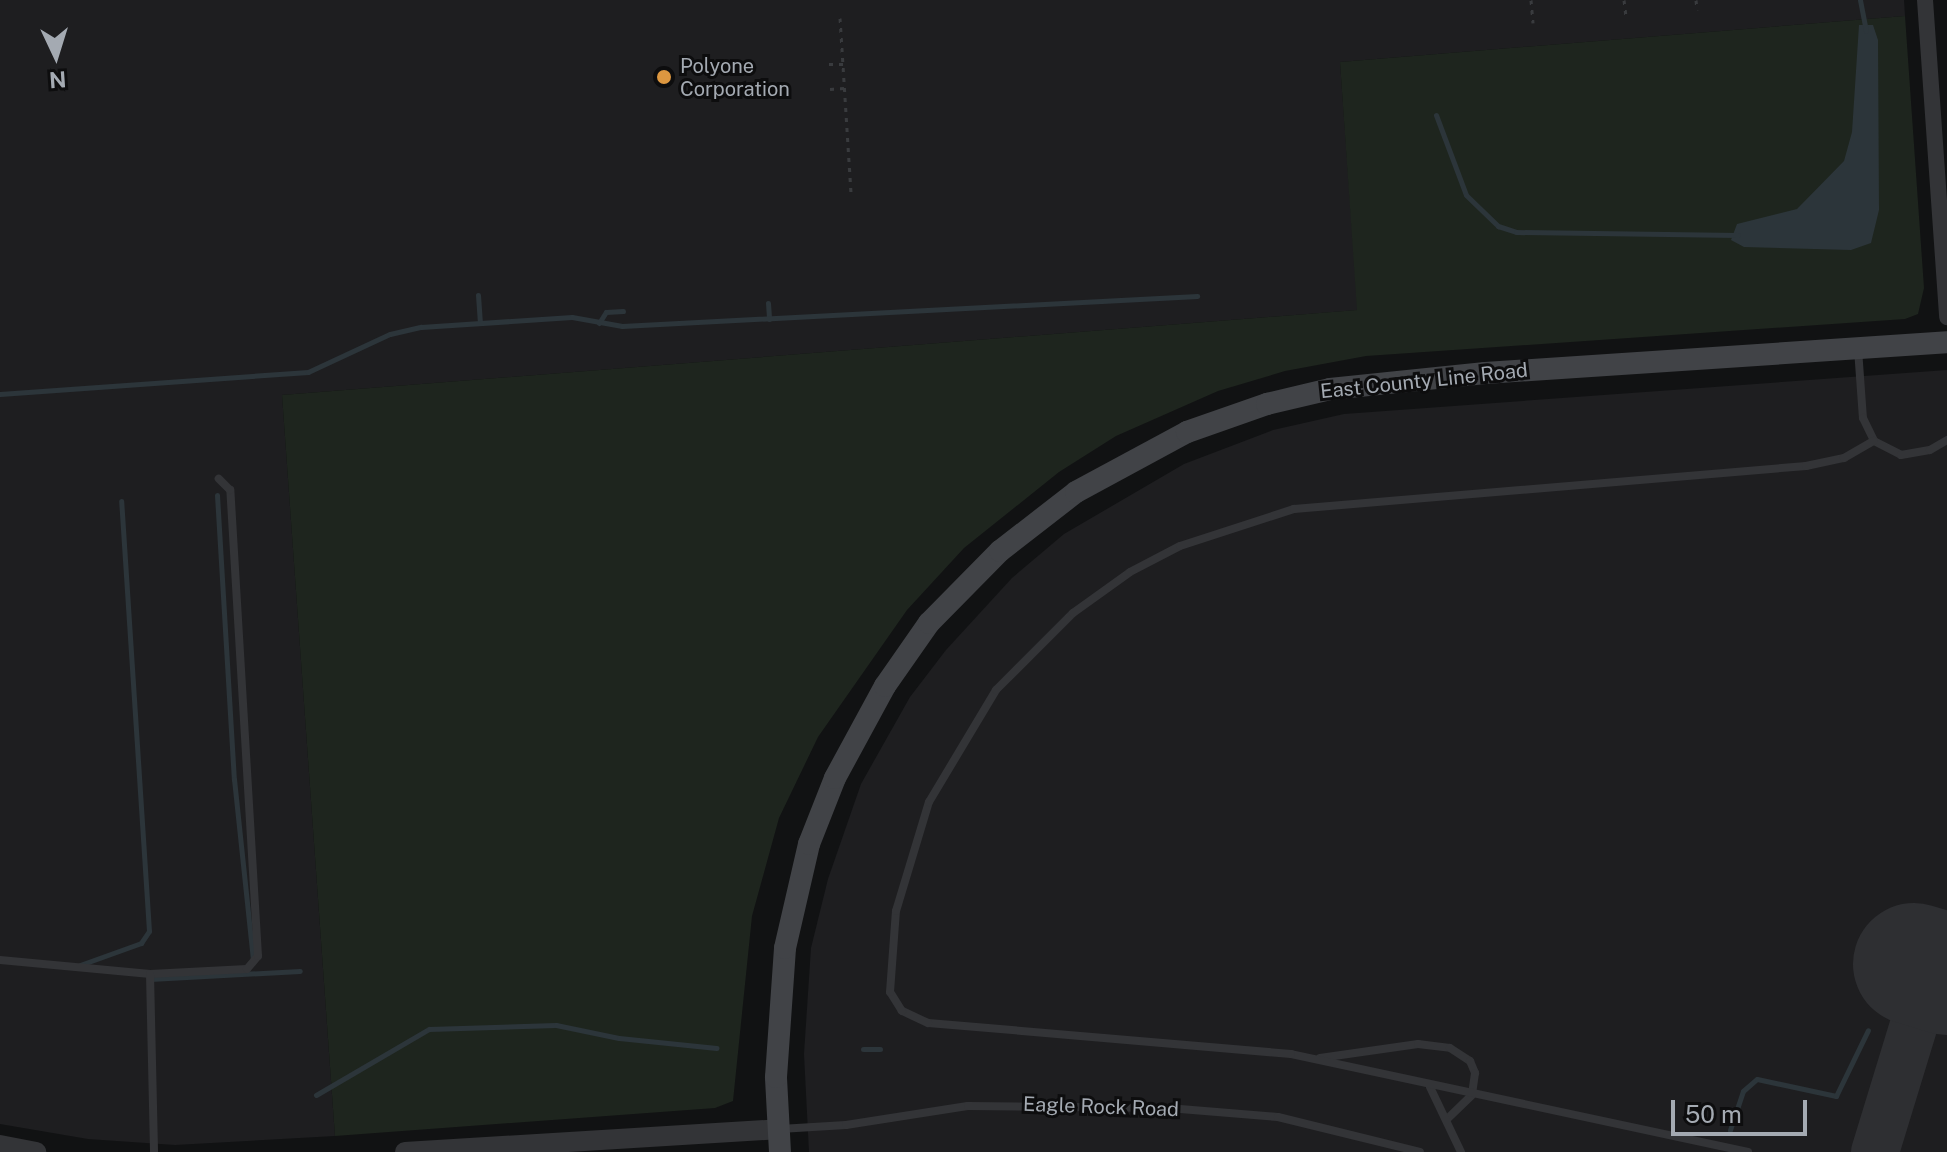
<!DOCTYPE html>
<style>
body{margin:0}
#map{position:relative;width:1947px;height:1152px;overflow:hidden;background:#111213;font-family:"Public Sans",sans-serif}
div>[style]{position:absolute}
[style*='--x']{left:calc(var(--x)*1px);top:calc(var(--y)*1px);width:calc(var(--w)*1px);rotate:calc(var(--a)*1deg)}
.built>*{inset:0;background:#1e1e20}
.green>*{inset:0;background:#1e251e}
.water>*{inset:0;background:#2c353a}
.stream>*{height:5px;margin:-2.5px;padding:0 2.5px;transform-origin:2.5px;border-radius:2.5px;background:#2c353a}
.taxiway>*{height:48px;margin:-24px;padding:0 24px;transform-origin:24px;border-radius:24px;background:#2e2f32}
.runway>*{height:122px;margin:-61px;padding:0 61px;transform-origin:61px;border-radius:61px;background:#2e2f32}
.path>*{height:3px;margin-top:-1.5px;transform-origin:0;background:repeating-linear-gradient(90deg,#393b3e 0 4px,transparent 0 10px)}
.service>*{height:8px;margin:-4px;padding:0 4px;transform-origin:4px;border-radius:4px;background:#333437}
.minor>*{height:16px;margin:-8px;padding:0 8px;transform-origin:8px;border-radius:8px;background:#333437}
.tertiary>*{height:20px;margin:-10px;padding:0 10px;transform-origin:10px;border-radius:10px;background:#333437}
.secondary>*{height:22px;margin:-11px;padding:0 11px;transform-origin:11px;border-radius:11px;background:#414347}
.dots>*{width:22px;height:22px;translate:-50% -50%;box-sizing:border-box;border:4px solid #0d0d0e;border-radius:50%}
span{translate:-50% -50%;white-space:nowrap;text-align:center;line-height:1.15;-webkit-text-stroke:6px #0d0d0e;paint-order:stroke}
.poi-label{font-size:20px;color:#a4aab2}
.left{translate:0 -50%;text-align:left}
.street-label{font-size:20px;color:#a4aab2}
.north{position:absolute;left:16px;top:16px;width:80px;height:80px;-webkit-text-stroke:6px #0d0d0e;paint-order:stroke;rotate:176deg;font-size:22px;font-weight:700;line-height:32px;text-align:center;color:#a4aab2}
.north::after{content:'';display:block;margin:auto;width:28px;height:36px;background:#a4aab2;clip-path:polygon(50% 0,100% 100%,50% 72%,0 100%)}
.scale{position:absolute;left:1671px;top:1100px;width:136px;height:36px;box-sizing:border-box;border:4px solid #a4aab2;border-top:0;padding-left:10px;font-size:24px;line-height:28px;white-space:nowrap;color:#a4aab2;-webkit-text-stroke:6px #0d0d0e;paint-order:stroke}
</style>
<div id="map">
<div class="built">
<div style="clip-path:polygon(0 0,1904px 0,1905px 16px,1340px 62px,1358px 310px,282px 395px,335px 1136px,175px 1145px,88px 1139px,0 1124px)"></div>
<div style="clip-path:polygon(1947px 370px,1947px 1152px,809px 1152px,804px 1054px,811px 948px,828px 879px,861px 784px,910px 697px,946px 650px,1012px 578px,1064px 534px,1184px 464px,1273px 430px,1344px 414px)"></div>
</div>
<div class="green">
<div style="clip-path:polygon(1905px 16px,1924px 288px,1918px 314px,1905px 319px,1366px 356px,1285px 371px,1218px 391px,1116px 436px,1059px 472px,964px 548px,907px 610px,818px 737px,779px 818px,752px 916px,733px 1101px,715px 1108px,335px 1136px,282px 395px,1357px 310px,1340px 62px)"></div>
</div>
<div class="water">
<div style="clip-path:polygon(1859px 25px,1873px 25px,1878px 40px,1879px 210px,1871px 243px,1851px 250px,1744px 247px,1731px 240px,1737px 224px,1797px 209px,1844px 161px,1852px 132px)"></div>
</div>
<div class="stream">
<div style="--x:1860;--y:0;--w:31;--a:79"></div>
<div style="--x:1436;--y:115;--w:85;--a:69.4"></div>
<div style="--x:1466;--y:195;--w:45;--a:44.1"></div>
<div style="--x:1498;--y:226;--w:19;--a:18"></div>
<div style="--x:1516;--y:232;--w:222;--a:0.8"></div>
<div style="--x:478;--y:295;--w:28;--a:86"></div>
<div style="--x:768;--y:303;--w:16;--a:86"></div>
<div style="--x:599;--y:323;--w:13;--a:-58"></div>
<div style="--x:606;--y:312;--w:17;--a:-3"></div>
<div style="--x:0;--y:394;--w:309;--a:-4.1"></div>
<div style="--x:308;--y:372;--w:90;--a:-24.9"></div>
<div style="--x:390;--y:334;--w:32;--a:-13"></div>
<div style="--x:421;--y:327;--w:151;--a:-3.8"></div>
<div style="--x:572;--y:317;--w:51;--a:10.2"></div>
<div style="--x:622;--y:326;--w:576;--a:-2.99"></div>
<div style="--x:217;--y:495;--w:285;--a:86.6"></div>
<div style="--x:234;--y:779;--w:182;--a:84"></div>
<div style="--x:80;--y:965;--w:65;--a:-19.8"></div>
<div style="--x:141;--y:943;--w:14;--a:-56"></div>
<div style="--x:149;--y:931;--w:431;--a:-93.7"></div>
<div style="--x:150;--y:979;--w:150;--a:-3.1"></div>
<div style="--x:863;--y:1049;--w:17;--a:0"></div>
<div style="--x:316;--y:1095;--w:131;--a:-30.3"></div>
<div style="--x:429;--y:1029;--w:127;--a:-1.8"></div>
<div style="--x:556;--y:1025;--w:64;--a:11.7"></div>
<div style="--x:619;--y:1038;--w:98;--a:5.9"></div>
<div style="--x:1730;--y:1130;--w:41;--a:-71.6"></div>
<div style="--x:1743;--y:1091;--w:18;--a:-41"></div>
<div style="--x:1757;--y:1079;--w:81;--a:12.1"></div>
<div style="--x:1836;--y:1096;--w:73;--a:-64.1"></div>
</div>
<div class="taxiway">
<div style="--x:1875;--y:1152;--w:191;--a:-73"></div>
</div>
<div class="runway">
<div style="--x:1914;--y:964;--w:34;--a:17"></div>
</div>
<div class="path">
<div style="--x:1531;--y:0;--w:23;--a:85"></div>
<div style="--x:1624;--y:0;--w:16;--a:83"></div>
<div style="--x:1696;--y:0;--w:10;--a:84"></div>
<div style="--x:840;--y:18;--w:176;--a:86.4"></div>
<div style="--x:829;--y:64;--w:14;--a:0"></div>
<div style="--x:830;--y:89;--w:14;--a:-4"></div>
</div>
<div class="service">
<div style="--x:1858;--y:349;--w:69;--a:85.9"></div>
<div style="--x:1863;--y:418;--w:25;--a:64"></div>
<div style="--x:1874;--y:441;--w:30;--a:27"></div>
<div style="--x:1901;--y:455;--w:29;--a:-10"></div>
<div style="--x:1930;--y:450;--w:20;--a:-30"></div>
<div style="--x:0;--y:960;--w:151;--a:5.3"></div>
<div style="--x:150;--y:974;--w:97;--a:-3"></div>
<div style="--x:247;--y:969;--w:17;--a:-50"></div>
<div style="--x:258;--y:956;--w:467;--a:-93.4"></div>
<div style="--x:230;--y:490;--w:16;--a:-135"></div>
<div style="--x:150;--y:974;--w:178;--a:88.7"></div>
<div style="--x:1320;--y:1058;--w:99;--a:-8.1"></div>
<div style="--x:1418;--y:1044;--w:32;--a:7"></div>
<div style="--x:1450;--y:1048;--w:24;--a:33"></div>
<div style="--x:1470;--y:1061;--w:13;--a:67"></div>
<div style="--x:1475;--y:1073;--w:22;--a:98"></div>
<div style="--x:1472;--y:1095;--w:35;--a:136"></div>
<div style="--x:1430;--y:1087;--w:72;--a:64.5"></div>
<div style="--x:780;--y:1129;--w:66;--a:-3.5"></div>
<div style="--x:846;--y:1125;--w:123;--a:-8.9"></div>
<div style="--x:968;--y:1106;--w:200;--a:0.6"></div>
<div style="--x:1168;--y:1108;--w:110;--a:4.7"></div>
<div style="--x:1278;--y:1117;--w:146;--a:13.8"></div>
<div style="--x:1748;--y:1152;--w:467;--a:-167.9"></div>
<div style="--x:1291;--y:1054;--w:364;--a:-175.1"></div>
<div style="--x:928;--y:1023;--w:29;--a:-155"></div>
<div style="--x:902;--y:1011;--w:22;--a:-122"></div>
<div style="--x:890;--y:992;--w:81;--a:-85.8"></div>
<div style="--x:896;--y:911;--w:114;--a:-73.2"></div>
<div style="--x:929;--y:802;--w:131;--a:-59.1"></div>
<div style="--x:996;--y:690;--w:109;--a:-45"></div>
<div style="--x:1073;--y:613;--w:70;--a:-35.7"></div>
<div style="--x:1130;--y:572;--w:56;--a:-27.5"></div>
<div style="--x:1180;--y:546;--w:120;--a:-18"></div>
<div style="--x:1294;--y:509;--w:514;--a:-4.8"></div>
<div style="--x:1806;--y:466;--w:39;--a:-12"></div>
<div style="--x:1844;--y:458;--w:34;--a:-30"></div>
</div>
<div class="minor">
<div style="--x:1925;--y:0;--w:318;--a:86"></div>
</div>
<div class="tertiary">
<div style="--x:0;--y:1145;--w:37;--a:11"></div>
<div style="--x:405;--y:1152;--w:375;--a:-3.5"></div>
</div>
<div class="secondary">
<div style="--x:780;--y:1152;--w:75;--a:-93.1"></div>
<div style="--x:776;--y:1077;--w:129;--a:-86"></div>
<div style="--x:785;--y:948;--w:107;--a:-77"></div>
<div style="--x:809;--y:844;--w:71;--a:-68.5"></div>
<div style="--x:835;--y:778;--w:105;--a:-61.5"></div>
<div style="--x:885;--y:686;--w:77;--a:-55.1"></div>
<div style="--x:929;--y:623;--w:101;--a:-45.4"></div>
<div style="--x:1000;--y:551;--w:96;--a:-37.8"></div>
<div style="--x:1076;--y:492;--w:126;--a:-28.4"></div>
<div style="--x:1187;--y:432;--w:85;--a:-19.3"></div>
<div style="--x:1267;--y:404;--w:65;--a:-13.4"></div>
<div style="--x:1330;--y:389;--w:156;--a:-5.9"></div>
<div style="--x:1485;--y:373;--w:463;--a:-3.8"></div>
</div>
<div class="dots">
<div style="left:664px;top:77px;background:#dd9740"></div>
</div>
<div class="poi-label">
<span class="left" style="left:680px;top:78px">Polyone<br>Corporation</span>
</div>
<div class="street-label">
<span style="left:1424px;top:381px;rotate:-6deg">East County Line Road</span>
<span style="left:1101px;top:1107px;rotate:2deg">Eagle Rock Road</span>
</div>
<div class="north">N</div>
<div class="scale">50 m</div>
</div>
